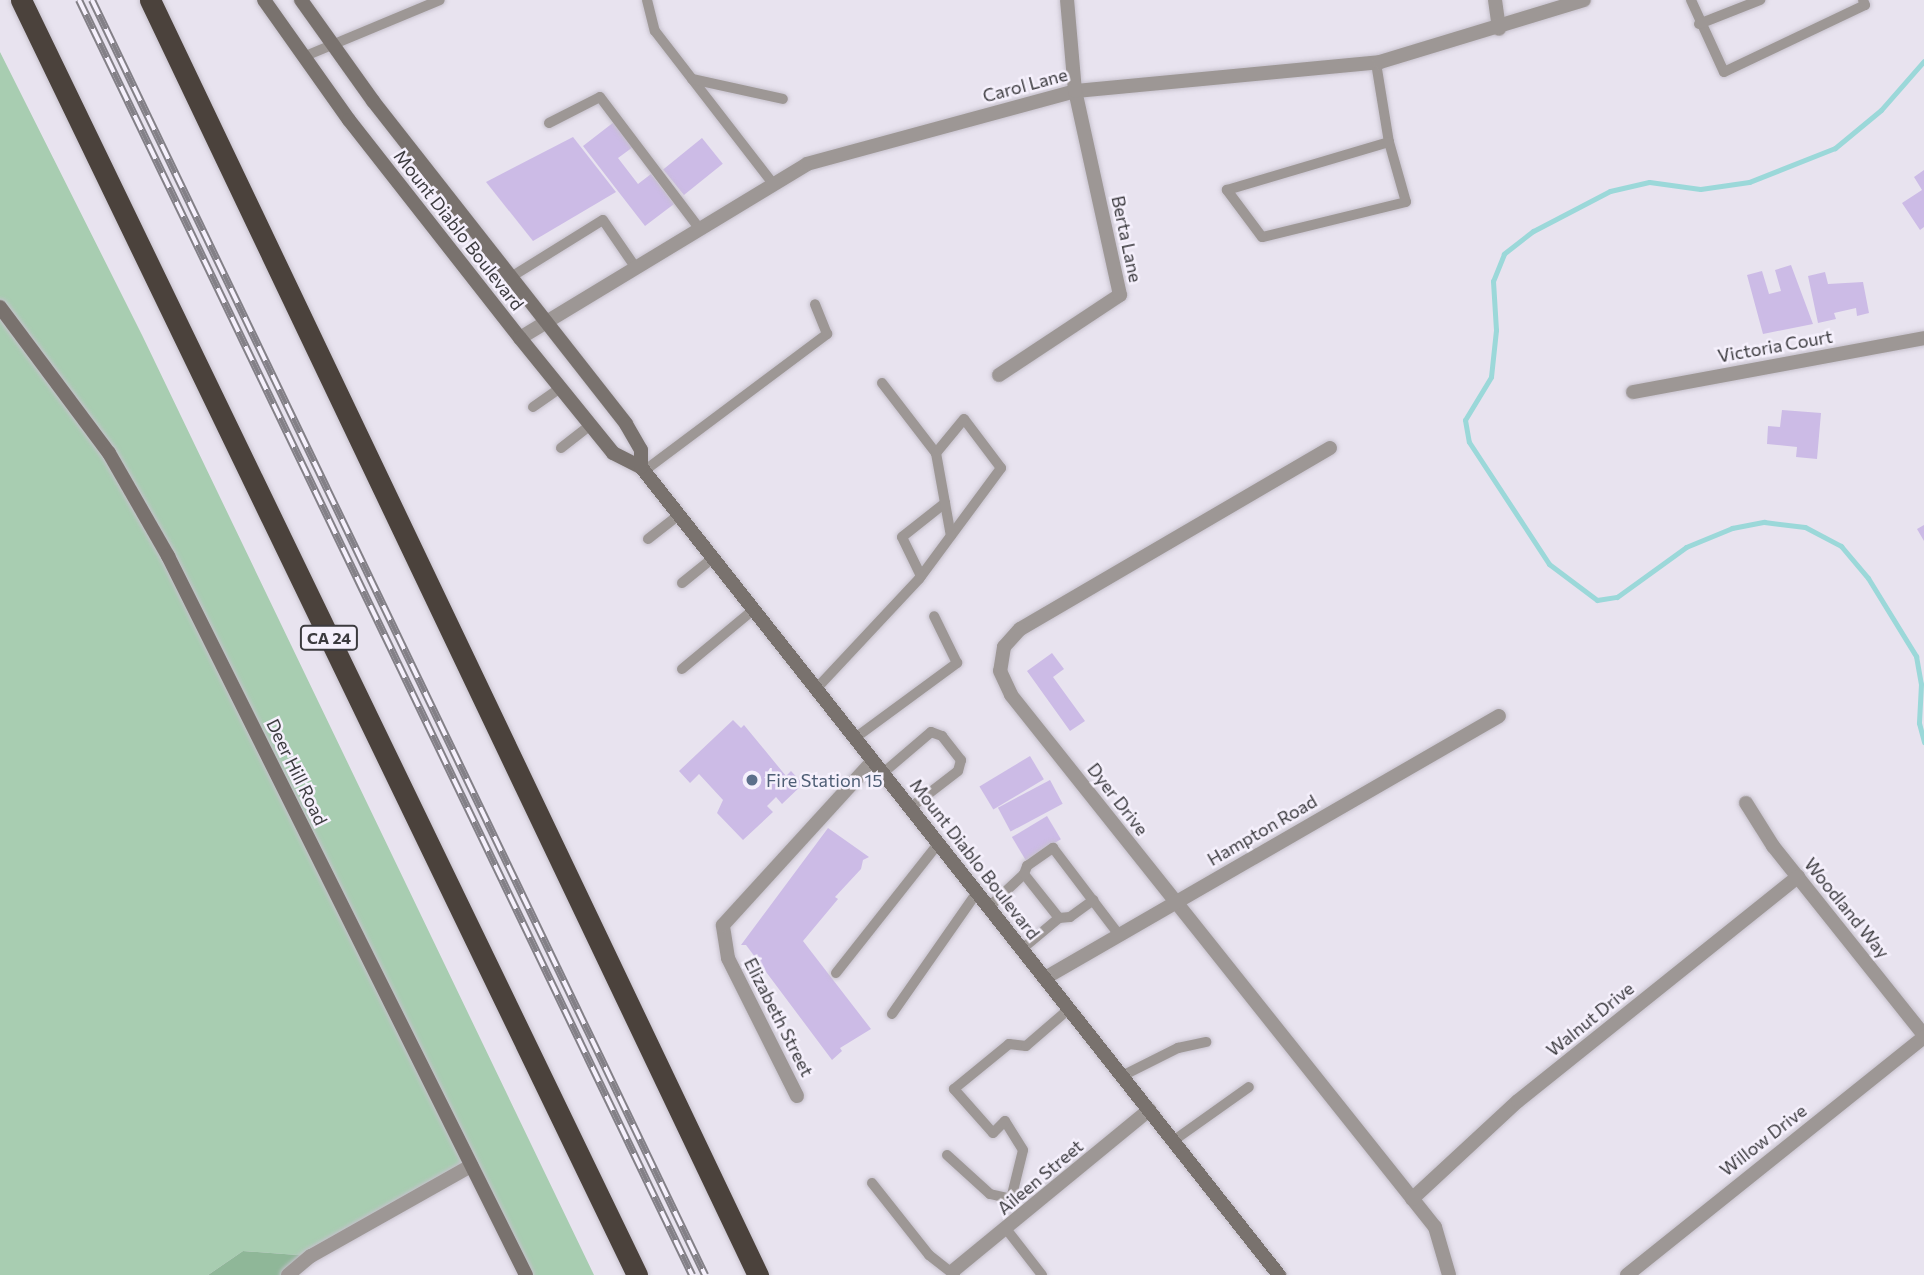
<!DOCTYPE html>
<style>
body{margin:0}
#map{position:relative;width:1924px;height:1275px;overflow:hidden;background:#e8e3ef;font-family:Commissioner,sans-serif}
div>[style]{position:absolute}
[style*='--x']{left:calc(var(--x)*1px);top:calc(var(--y)*1px);width:calc(var(--w)*1px);rotate:calc(var(--a)*1deg)}
.green>*{inset:0;background:#a8cdb1}
.forest>*{inset:0;background:#8fb798}
.stream>*{height:5px;margin:-2.5px;padding:0 2.5px;transform-origin:2.5px;border-radius:2.5px;background:#9bd8d9}
.building>*{inset:0;background:#ccbbe6;transform-origin:0 0}
.roads{filter:drop-shadow(0 0 2px #c6c1cc) drop-shadow(0 0 2px #c6c1cc)}
.lane>*{height:10px;margin:-5px;padding:0 5px;transform-origin:5px;border-radius:5px;background:#9d9795}
.street>*{height:14px;margin:-7px;padding:0 7px;transform-origin:7px;border-radius:7px;background:#9d9795}
.secondary>*{height:14px;margin:-7px;padding:0 7px;transform-origin:7px;border-radius:7px;background:#79726e}
.highway>*{height:21px;margin:-10.5px;padding:0 10.5px;transform-origin:10.5px;border-radius:10.5px;background:#4b423c}
.rail>*{height:8px;margin-top:-4px;transform-origin:0;background:repeating-linear-gradient(90deg,#f5f0fc 0 16px,#838087 0 32px);box-sizing:border-box;border-block:2px solid #838087}
.dots>*{width:19px;height:19px;translate:-50% -50%;box-sizing:border-box;border:4px solid #f5f0fc;border-radius:50%}
span{translate:-50% -50%;white-space:nowrap;text-align:center;line-height:1.15;-webkit-text-stroke:5px #f5f0fc;paint-order:stroke}
.shield-label span{padding:2px 5px;background:#f5f0fc;border:2px solid;border-radius:5px;-webkit-text-stroke-width:0}
.shield-label{font-size:16px;color:#3c3b3f;font-weight:700}
.street-label{font-size:18px;color:#3c3b3f}
.service-label{font-size:18px;color:#4e5e75}
.left{translate:0 -50%;text-align:left}
</style>
<div id="map">
<div class="green">
<div style="clip-path:polygon(0 52px,142px 335px,594px 1275px,526px 1275px,471px 1166px,311px 1256px,243px 1251px,208px 1275px,0 1275px)"></div>
</div>
<div class="forest">
<div style="clip-path:polygon(243px 1251px,311px 1256px,288px 1275px,208px 1275px)"></div>
</div>
<div class="stream">
<div style="--x:1924;--y:61;--w:65;--a:131.3"></div>
<div style="--x:1881;--y:110;--w:60;--a:140.4"></div>
<div style="--x:1835;--y:148;--w:92;--a:158.4"></div>
<div style="--x:1749;--y:182;--w:49;--a:171.9"></div>
<div style="--x:1700;--y:189;--w:51;--a:-172.2"></div>
<div style="--x:1649;--y:182;--w:40;--a:167"></div>
<div style="--x:1610;--y:191;--w:87;--a:152.5"></div>
<div style="--x:1533;--y:231;--w:37;--a:142"></div>
<div style="--x:1504;--y:254;--w:29;--a:112"></div>
<div style="--x:1493;--y:281;--w:49;--a:86.5"></div>
<div style="--x:1496;--y:330;--w:47;--a:96.1"></div>
<div style="--x:1491;--y:377;--w:50;--a:121.2"></div>
<div style="--x:1465;--y:420;--w:22;--a:80"></div>
<div style="--x:1469;--y:442;--w:146;--a:56.7"></div>
<div style="--x:1549;--y:564;--w:60;--a:36.9"></div>
<div style="--x:1597;--y:600;--w:20;--a:-9"></div>
<div style="--x:1617;--y:597;--w:85;--a:-35.9"></div>
<div style="--x:1686;--y:547;--w:50;--a:-22.4"></div>
<div style="--x:1732;--y:528;--w:33;--a:-11"></div>
<div style="--x:1764;--y:522;--w:41;--a:7"></div>
<div style="--x:1805;--y:527;--w:41;--a:27.8"></div>
<div style="--x:1841;--y:546;--w:42;--a:49.8"></div>
<div style="--x:1868;--y:578;--w:92;--a:58.4"></div>
<div style="--x:1916;--y:656;--w:28;--a:80"></div>
<div style="--x:1921;--y:684;--w:39;--a:93"></div>
<div style="--x:1919;--y:723;--w:20;--a:75"></div>
</div>
<div class="building">
<div style="clip-path:polygon(614px 122px,633px 147px,618px 158px,638px 184px,651px 174px,674px 204px,645px 226px,583px 146px)"></div>
<div style="clip-path:polygon(573px 137px,616px 192px,533px 241px,486px 182px)"></div>
<div style="left:702px;top:138px;width:33px;height:50px;rotate:51deg"></div>
<div style="clip-path:polygon(1924px 170px,1924px 227px,1920px 230px,1902px 203px,1922px 190px,1914px 177px)"></div>
<div style="clip-path:polygon(1791px 265px,1813px 324px,1763px 334px,1747px 275px,1762px 271px,1769px 294px,1781px 291px,1775px 270px)"></div>
<div style="clip-path:polygon(1825px 272px,1828px 284px,1863px 282px,1869px 313px,1857px 316px,1856px 308px,1834px 313px,1836px 319px,1818px 323px,1808px 276px)"></div>
<div style="clip-path:polygon(1782px 410px,1821px 413px,1817px 459px,1796px 457px,1797px 447px,1767px 444px,1768px 426px,1780px 427px)"></div>
<div style="clip-path:polygon(1924px 525px,1924px 541px,1917px 529px)"></div>
<div style="clip-path:polygon(1052px 653px,1064px 669px,1053px 677px,1085px 721px,1070px 731px,1027px 671px)"></div>
<div style="clip-path:polygon(733px 720px,741px 728px,744px 725px,786px 776px,791px 771px,803px 784px,782px 804px,776px 797px,767px 806px,773px 812px,743px 840px,717px 813px,723px 800px,699px 774px,690px 783px,679px 771px)"></div>
<div style="left:1030px;top:756px;width:27px;height:59px;rotate:59deg"></div>
<div style="left:1050px;top:780px;width:27px;height:59px;rotate:62deg"></div>
<div style="left:1047px;top:816px;width:27px;height:41px;rotate:59deg"></div>
<div style="clip-path:polygon(828px 828px,869px 857px,863px 860px,861px 869px,835px 897px,838px 899px,803px 941px,871px 1029px,840px 1048px,842px 1051px,832px 1060px,746px 945px,741px 945px)"></div>
</div>
<div class="roads">
<div class="lane">
<div style="--x:647;--y:0;--w:32;--a:76"></div>
<div style="--x:655;--y:31;--w:195;--a:52.3"></div>
<div style="--x:1691;--y:0;--w:79;--a:65.4"></div>
<div style="--x:1724;--y:72;--w:156;--a:-25.4"></div>
<div style="--x:1865;--y:5;--w:5;--a:-112"></div>
<div style="--x:1699;--y:24;--w:66;--a:-21.5"></div>
<div style="--x:303;--y:57;--w:148;--a:-22.6"></div>
<div style="--x:1376;--y:63;--w:80;--a:80.7"></div>
<div style="--x:1389;--y:142;--w:62;--a:74.2"></div>
<div style="--x:1406;--y:202;--w:148;--a:166.3"></div>
<div style="--x:1262;--y:237;--w:59;--a:-126.7"></div>
<div style="--x:1227;--y:190;--w:169;--a:-16.5"></div>
<div style="--x:692;--y:79;--w:93;--a:12.4"></div>
<div style="--x:549;--y:123;--w:57;--a:-27"></div>
<div style="--x:600;--y:97;--w:166;--a:52.9"></div>
<div style="--x:511;--y:277;--w:108;--a:-31.8"></div>
<div style="--x:603;--y:220;--w:58;--a:55.5"></div>
<div style="--x:882;--y:383;--w:88;--a:52.4"></div>
<div style="--x:533;--y:407;--w:33;--a:-35"></div>
<div style="--x:561;--y:448;--w:37;--a:-38"></div>
<div style="--x:644;--y:471;--w:229;--a:-36.8"></div>
<div style="--x:827;--y:334;--w:32;--a:-112"></div>
<div style="--x:648;--y:539;--w:39;--a:-38"></div>
<div style="--x:921;--y:576;--w:43;--a:-116"></div>
<div style="--x:902;--y:537;--w:55;--a:-38.3"></div>
<div style="--x:682;--y:583;--w:40;--a:-39"></div>
<div style="--x:682;--y:669;--w:92;--a:-39.7"></div>
<div style="--x:816;--y:689;--w:151;--a:-46.9"></div>
<div style="--x:919;--y:579;--w:138;--a:-53.5"></div>
<div style="--x:1001;--y:468;--w:61;--a:-127.1"></div>
<div style="--x:964;--y:419;--w:44;--a:129.5"></div>
<div style="--x:936;--y:453;--w:84;--a:79.8"></div>
<div style="--x:855;--y:738;--w:127;--a:-36.3"></div>
<div style="--x:957;--y:663;--w:52;--a:-116.1"></div>
<div style="--x:883;--y:773;--w:63;--a:-40.5"></div>
<div style="--x:931;--y:732;--w:12;--a:20"></div>
<div style="--x:942;--y:736;--w:31;--a:52"></div>
<div style="--x:961;--y:760;--w:11;--a:105"></div>
<div style="--x:958;--y:771;--w:61;--a:142.4"></div>
<div style="--x:1024;--y:874;--w:56;--a:51.5"></div>
<div style="--x:989;--y:907;--w:48;--a:-43.3"></div>
<div style="--x:1024;--y:874;--w:9;--a:-69"></div>
<div style="--x:1027;--y:866;--w:32;--a:-35"></div>
<div style="--x:1053;--y:848;--w:109;--a:52.8"></div>
<div style="--x:1022;--y:949;--w:48;--a:-40"></div>
<div style="--x:1059;--y:918;--w:11;--a:-5"></div>
<div style="--x:1070;--y:917;--w:29;--a:-36"></div>
<div style="--x:836;--y:973;--w:164;--a:-51.7"></div>
<div style="--x:892;--y:1014;--w:149;--a:-55.1"></div>
<div style="--x:1122;--y:1076;--w:63;--a:-26.6"></div>
<div style="--x:1178;--y:1048;--w:29;--a:-12"></div>
<div style="--x:1173;--y:1141;--w:93;--a:-35.4"></div>
<div style="--x:947;--y:1155;--w:58;--a:42.2"></div>
<div style="--x:990;--y:1194;--w:22;--a:13"></div>
<div style="--x:1011;--y:1199;--w:50;--a:-76.2"></div>
<div style="--x:1023;--y:1150;--w:34;--a:-122"></div>
<div style="--x:1005;--y:1121;--w:17;--a:135"></div>
<div style="--x:993;--y:1133;--w:59;--a:-131.6"></div>
<div style="--x:954;--y:1089;--w:71;--a:-39.3"></div>
<div style="--x:1009;--y:1044;--w:17;--a:7"></div>
<div style="--x:1026;--y:1046;--w:57;--a:-40.7"></div>
<div style="--x:872;--y:1183;--w:92;--a:51.6"></div>
<div style="--x:929;--y:1255;--w:33;--a:38"></div>
<div style="--x:1007;--y:1230;--w:57;--a:52.1"></div>
</div>
<div class="street">
<div style="--x:1495;--y:0;--w:29;--a:82"></div>
<div style="--x:520;--y:338;--w:336;--a:-31.2"></div>
<div style="--x:807;--y:164;--w:278;--a:-15.2"></div>
<div style="--x:1075;--y:91;--w:306;--a:-5.4"></div>
<div style="--x:1380;--y:62;--w:213;--a:-16.9"></div>
<div style="--x:999;--y:375;--w:145;--a:-33.5"></div>
<div style="--x:1120;--y:295;--w:209;--a:-102.4"></div>
<div style="--x:1075;--y:91;--w:91;--a:-95"></div>
<div style="--x:1633;--y:392;--w:296;--a:-10.5"></div>
<div style="--x:1330;--y:448;--w:359;--a:149.7"></div>
<div style="--x:1020;--y:629;--w:24;--a:132"></div>
<div style="--x:1004;--y:647;--w:24;--a:99"></div>
<div style="--x:1000;--y:671;--w:26;--a:65"></div>
<div style="--x:1011;--y:695;--w:680;--a:51.45"></div>
<div style="--x:1435;--y:1227;--w:50;--a:73.7"></div>
<div style="--x:1746;--y:803;--w:51;--a:57.9"></div>
<div style="--x:1773;--y:846;--w:242;--a:51.4"></div>
<div style="--x:1045;--y:978;--w:524;--a:-29.99"></div>
<div style="--x:797;--y:1096;--w:154;--a:-116.6"></div>
<div style="--x:728;--y:958;--w:33;--a:-99"></div>
<div style="--x:723;--y:925;--w:222;--a:-47.6"></div>
<div style="--x:1412;--y:1199;--w:144;--a:-42.8"></div>
<div style="--x:1518;--y:1101;--w:359;--a:-38.7"></div>
<div style="--x:953;--y:1271;--w:254;--a:-39.4"></div>
<div style="--x:288;--y:1275;--w:30;--a:-40"></div>
<div style="--x:311;--y:1256;--w:184;--a:-29.4"></div>
<div style="--x:1627;--y:1275;--w:381;--a:-38.7"></div>
</div>
<div class="secondary">
<div style="--x:264;--y:0;--w:147;--a:54.7"></div>
<div style="--x:349;--y:120;--w:277;--a:51.9"></div>
<div style="--x:520;--y:338;--w:148;--a:51"></div>
<div style="--x:613;--y:453;--w:31;--a:27"></div>
<div style="--x:641;--y:467;--w:1030;--a:51.71"></div>
<div style="--x:301;--y:0;--w:124;--a:54.5"></div>
<div style="--x:373;--y:101;--w:410;--a:51.9"></div>
<div style="--x:626;--y:424;--w:30;--a:60"></div>
<div style="--x:641;--y:450;--w:17;--a:90"></div>
<div style="--x:0;--y:307;--w:182;--a:53.3"></div>
<div style="--x:109;--y:453;--w:119;--a:60.2"></div>
<div style="--x:168;--y:556;--w:803;--a:63.53"></div>
</div>
<div class="highway">
<div style="--x:21;--y:0;--w:1416;--a:64.21"></div>
<div style="--x:150;--y:0;--w:1413;--a:64.51"></div>
</div>
</div>
<div class="rail">
<div style="--x:79;--y:0;--w:1415;--a:64.32"></div>
<div style="--x:92;--y:0;--w:1415;--a:64.32"></div>
</div>
<div class="dots">
<div style="left:752px;top:780px;background:#5c6f8a"></div>
</div>
<div class="shield-label">
<span style="left:329px;top:638px">CA 24</span>
</div>
<div class="street-label">
<span style="left:1025px;top:85px;rotate:-15deg">Carol Lane</span>
<span style="left:459px;top:230px;rotate:52deg">Mount Diablo Boulevard</span>
<span style="left:1127px;top:239px;rotate:78deg">Berta Lane</span>
<span style="left:1775px;top:346px;rotate:-10deg">Victoria Court</span>
<span style="left:297px;top:772px;rotate:64deg">Deer Hill Road</span>
<span style="left:1118px;top:799px;rotate:52deg">Dyer Drive</span>
<span style="left:1262px;top:830px;rotate:-30deg">Hampton Road</span>
<span style="left:975px;top:859px;rotate:52deg">Mount Diablo Boulevard</span>
<span style="left:1847px;top:908px;rotate:51deg">Woodland Way</span>
<span style="left:779px;top:1017px;rotate:63deg">Elizabeth Street</span>
<span style="left:1590px;top:1019px;rotate:-39deg">Walnut Drive</span>
<span style="left:1763px;top:1140px;rotate:-38deg">Willow Drive</span>
<span style="left:1040px;top:1177px;rotate:-40deg">Aileen Street</span>
</div>
<div class="service-label">
<span class="left" style="left:766px;top:780px">Fire Station 15</span>
</div>
</div>
